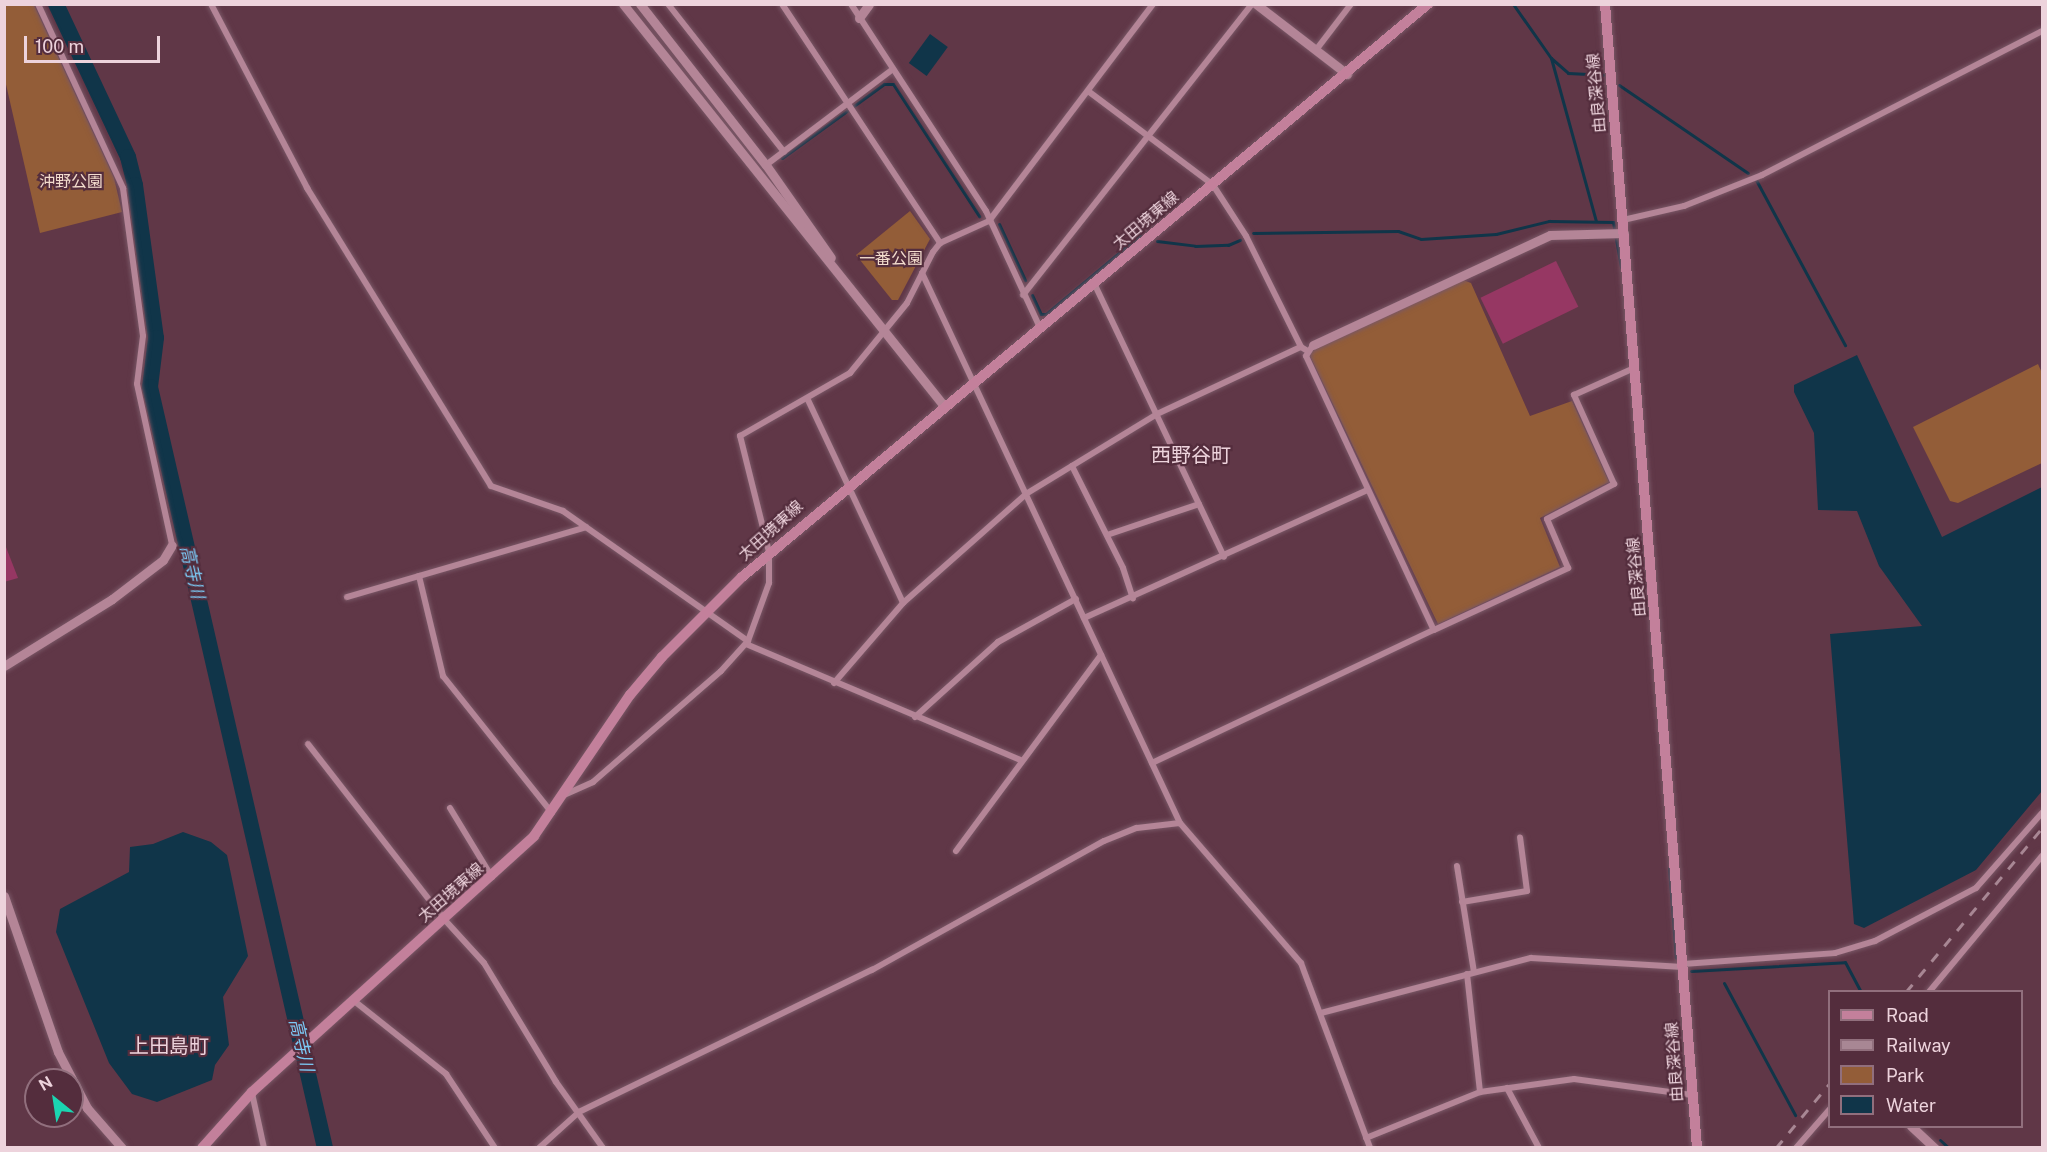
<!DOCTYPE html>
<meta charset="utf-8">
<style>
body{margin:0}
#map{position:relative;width:2047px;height:1152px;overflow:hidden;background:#603747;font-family:"Public Sans","Noto Sans JP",sans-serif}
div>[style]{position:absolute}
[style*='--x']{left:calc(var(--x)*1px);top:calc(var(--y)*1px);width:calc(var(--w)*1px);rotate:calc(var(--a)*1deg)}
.green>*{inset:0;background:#935d38}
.water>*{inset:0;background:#103549;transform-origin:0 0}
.stream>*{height:3px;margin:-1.5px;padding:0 1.5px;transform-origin:1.5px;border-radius:1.5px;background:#103549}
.river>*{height:16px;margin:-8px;padding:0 8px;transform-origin:8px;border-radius:8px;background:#103549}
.building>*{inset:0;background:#963763;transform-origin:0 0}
.roads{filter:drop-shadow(0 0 2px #795766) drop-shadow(0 0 2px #795766)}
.minor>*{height:6px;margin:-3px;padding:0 3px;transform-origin:3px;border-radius:3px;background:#b48597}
.tertiary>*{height:9px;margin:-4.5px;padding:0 4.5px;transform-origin:4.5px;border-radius:4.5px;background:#b48597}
.secondary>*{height:10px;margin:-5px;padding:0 5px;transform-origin:5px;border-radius:5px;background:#c3809b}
.rail>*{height:3px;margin-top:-1.5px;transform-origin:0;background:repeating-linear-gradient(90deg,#a88794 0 10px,transparent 0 20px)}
span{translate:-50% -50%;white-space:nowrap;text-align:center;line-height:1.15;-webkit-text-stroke:4.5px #542d3d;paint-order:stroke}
.street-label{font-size:16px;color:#edd3dc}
.park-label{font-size:16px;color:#f3dccd}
.water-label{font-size:18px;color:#7ccaf6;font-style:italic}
.quarter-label{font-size:20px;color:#edd3dc}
.frame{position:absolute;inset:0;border:6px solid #edd3dc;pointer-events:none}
.legend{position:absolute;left:1828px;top:990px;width:195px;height:138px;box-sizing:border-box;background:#542d3d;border:2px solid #916f7d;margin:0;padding:8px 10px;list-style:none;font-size:18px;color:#edd3dc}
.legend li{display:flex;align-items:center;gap:12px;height:30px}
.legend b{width:30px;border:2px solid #916f7d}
.north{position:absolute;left:24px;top:1068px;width:60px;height:60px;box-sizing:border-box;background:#542d3d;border:2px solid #916f7d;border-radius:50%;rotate:330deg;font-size:16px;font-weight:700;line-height:24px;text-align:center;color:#edd3dc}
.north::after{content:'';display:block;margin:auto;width:21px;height:27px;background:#1bd5b1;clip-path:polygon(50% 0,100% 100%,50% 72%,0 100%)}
.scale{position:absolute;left:24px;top:36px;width:136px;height:27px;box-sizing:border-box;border:3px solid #edd3dc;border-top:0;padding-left:8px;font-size:18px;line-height:21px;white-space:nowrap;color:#edd3dc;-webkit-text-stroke:4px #542d3d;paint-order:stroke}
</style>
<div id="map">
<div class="green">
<div style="clip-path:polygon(4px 5px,34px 5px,114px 178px,122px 212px,40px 233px,5px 80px)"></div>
<div style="clip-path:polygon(910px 211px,930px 239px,898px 300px,892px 300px,856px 255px)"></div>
<div style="clip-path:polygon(1463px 280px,1471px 283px,1530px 416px,1572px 401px,1609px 482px,1540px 518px,1560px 567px,1438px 624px,1310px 356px,1312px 351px)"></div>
<div style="clip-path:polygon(2038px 364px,2042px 373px,2042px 463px,1958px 503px,1950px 501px,1913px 427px)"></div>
</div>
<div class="water">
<div style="left:930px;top:34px;width:22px;height:36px;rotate:36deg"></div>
<div style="clip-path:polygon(1857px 355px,1942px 537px,2042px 487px,2042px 791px,1976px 870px,1864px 928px,1854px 924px,1830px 634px,1922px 626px,1879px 566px,1857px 511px,1818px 510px,1814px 433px,1794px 392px,1794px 385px)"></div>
<div style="clip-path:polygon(183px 832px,211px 842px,227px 855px,248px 956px,223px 997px,229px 1045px,215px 1065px,212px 1080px,157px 1102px,132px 1094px,109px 1063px,56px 932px,60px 909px,129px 872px,130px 847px,153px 844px)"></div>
</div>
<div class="stream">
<div style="--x:1513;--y:4;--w:66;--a:54.9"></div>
<div style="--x:1551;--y:58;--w:23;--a:41"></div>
<div style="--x:1568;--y:73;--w:35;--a:3"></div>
<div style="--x:1551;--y:58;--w:169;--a:74.6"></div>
<div style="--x:1619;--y:85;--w:156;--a:34.3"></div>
<div style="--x:782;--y:158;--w:126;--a:-36"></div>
<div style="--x:884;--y:84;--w:9;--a:0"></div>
<div style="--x:893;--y:84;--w:158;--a:56.9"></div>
<div style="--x:1755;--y:178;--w:190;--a:61.7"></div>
<div style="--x:999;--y:224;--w:62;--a:65.1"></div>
<div style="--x:1253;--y:233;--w:145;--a:-0.8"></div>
<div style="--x:1398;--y:231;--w:24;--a:19"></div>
<div style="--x:1421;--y:239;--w:75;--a:-3.8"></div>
<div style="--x:1496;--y:234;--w:55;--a:-13.8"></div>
<div style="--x:1549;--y:221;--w:64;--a:0.9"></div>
<div style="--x:1613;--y:222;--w:46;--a:79.9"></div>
<div style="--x:1157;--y:241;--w:38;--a:7"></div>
<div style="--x:1195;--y:246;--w:33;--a:-2"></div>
<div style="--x:1228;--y:245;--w:13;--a:-23"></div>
<div style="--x:1032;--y:295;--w:21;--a:65"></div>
<div style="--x:1041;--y:314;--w:5;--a:0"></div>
<div style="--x:1046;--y:314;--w:123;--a:-40"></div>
<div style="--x:1669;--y:868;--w:90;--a:85.6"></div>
<div style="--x:1845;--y:962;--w:34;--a:62"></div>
<div style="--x:1691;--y:971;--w:154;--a:-3.3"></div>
<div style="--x:1724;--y:983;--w:150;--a:61.7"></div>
<div style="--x:1940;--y:1140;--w:12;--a:42"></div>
</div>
<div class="river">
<div style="--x:56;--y:4;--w:169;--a:64.8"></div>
<div style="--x:128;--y:157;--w:29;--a:76"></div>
<div style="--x:135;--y:185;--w:154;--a:82.2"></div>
<div style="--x:156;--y:338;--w:49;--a:97"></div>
<div style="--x:150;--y:387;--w:781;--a:77.05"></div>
</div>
<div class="building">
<div style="left:1556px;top:261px;width:51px;height:84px;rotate:64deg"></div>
<div style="clip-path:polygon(4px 542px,18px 578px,4px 582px)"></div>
</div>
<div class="roads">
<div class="minor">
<div style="--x:38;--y:4;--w:203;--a:65.2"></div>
<div style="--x:123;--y:188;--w:149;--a:82.3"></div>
<div style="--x:143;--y:336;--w:48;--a:97.1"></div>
<div style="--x:137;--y:384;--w:165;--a:77.7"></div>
<div style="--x:211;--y:4;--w:208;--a:62.4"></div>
<div style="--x:307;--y:188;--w:350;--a:58.3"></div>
<div style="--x:491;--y:486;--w:76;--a:19.1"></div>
<div style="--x:563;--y:511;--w:226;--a:35.1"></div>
<div style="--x:668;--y:4;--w:188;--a:51.9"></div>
<div style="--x:782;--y:4;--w:287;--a:56.5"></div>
<div style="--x:851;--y:4;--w:247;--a:56.9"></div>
<div style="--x:986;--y:211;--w:129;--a:65.2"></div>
<div style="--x:1316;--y:50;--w:58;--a:-52.7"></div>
<div style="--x:1088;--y:91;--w:156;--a:36.9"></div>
<div style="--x:1213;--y:185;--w:61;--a:57.1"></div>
<div style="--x:1246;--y:236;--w:124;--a:63.6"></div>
<div style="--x:766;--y:165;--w:159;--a:-37.1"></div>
<div style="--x:1623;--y:220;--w:63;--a:-12.9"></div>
<div style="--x:1684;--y:206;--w:84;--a:-21.7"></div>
<div style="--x:1762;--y:175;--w:315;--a:-27.2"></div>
<div style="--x:922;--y:273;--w:608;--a:64.87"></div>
<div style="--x:1180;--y:823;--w:185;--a:49.2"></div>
<div style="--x:1301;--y:963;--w:197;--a:69.5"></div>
<div style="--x:1094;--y:283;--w:303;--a:64.6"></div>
<div style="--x:1023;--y:295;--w:370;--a:-51.8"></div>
<div style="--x:1313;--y:345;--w:13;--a:122"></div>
<div style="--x:1306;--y:356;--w:302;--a:65"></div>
<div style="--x:1434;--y:630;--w:148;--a:-24.8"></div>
<div style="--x:1568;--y:568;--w:53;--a:-113.2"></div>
<div style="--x:1547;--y:519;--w:76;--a:-27.6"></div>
<div style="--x:1614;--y:484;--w:98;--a:-114.2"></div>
<div style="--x:1574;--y:395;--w:66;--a:-24.2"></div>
<div style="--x:808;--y:400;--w:224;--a:64.9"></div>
<div style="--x:1072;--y:466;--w:114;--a:63.4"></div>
<div style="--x:1123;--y:568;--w:32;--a:72"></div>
<div style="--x:1107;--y:535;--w:97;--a:-18.6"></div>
<div style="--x:419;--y:576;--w:103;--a:76.5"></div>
<div style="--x:443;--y:676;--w:175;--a:51.5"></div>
<div style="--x:347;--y:597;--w:249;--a:-16.3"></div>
<div style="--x:1084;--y:618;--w:311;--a:-24.3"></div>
<div style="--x:746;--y:644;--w:298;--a:22.9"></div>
<div style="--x:834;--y:683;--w:106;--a:-49.2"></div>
<div style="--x:903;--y:603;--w:164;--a:-41.5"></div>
<div style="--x:1026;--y:494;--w:153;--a:-31.4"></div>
<div style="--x:1157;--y:414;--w:159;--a:-25"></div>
<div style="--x:1301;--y:347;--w:6;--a:31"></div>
<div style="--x:915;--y:717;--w:112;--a:-42.1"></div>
<div style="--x:998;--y:642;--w:89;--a:-28.9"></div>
<div style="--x:308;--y:744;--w:222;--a:52.1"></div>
<div style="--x:444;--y:919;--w:59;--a:47.7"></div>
<div style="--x:484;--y:963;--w:139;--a:58.8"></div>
<div style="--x:556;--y:1082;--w:81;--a:54.5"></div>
<div style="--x:1152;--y:763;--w:312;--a:-25.3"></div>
<div style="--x:564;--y:795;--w:32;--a:-24"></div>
<div style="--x:593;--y:782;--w:169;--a:-40.9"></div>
<div style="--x:721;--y:671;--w:40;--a:-48"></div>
<div style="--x:748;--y:641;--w:62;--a:-70.1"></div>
<div style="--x:769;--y:583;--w:31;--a:-90"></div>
<div style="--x:769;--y:552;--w:120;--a:-104"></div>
<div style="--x:740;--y:436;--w:127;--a:-29.8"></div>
<div style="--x:850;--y:373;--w:90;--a:-50.8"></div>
<div style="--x:907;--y:303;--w:57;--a:-63"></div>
<div style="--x:933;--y:252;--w:11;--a:-52"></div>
<div style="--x:940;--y:243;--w:54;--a:-24.2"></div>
<div style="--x:989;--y:221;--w:272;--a:-52.9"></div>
<div style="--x:450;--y:808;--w:81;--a:58.7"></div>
<div style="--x:956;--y:851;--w:244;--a:-53.5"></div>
<div style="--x:1457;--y:866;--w:107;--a:80.9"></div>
<div style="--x:1462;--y:902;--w:66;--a:-9.6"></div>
<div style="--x:1527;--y:891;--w:54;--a:-97.4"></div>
<div style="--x:1683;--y:964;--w:152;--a:-4.1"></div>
<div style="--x:1835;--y:953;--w:42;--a:-16.7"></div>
<div style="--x:1875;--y:941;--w:114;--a:-27.7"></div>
<div style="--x:1976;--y:888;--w:100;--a:-48.7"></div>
<div style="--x:1467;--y:974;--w:119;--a:83.7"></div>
<div style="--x:1929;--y:992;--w:177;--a:-50.3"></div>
<div style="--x:353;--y:1000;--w:119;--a:38.5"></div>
<div style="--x:446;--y:1074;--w:89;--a:56.5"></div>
<div style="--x:1321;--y:1013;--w:217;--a:-14.7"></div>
<div style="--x:1531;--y:958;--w:152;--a:3.4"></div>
<div style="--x:1507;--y:1088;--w:68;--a:61.9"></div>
<div style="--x:252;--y:1093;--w:56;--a:77.7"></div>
<div style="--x:1366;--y:1138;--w:123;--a:-22"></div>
<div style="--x:1480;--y:1092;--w:95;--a:-7.9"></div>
<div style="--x:1574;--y:1079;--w:119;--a:7.7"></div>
<div style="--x:539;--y:1148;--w:54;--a:-42"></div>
<div style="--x:579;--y:1112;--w:326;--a:-25.9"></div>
<div style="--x:872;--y:970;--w:265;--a:-29.1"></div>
<div style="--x:1104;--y:841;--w:35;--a:-22"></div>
<div style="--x:1137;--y:828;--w:43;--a:-6.6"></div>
<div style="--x:1796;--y:1148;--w:52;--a:-48.9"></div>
</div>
<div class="tertiary">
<div style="--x:623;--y:4;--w:514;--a:51.39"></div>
<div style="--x:640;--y:4;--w:204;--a:52"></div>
<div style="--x:766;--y:165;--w:113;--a:55"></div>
<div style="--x:1256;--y:4;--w:115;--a:37.6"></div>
<div style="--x:859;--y:18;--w:17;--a:-54"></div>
<div style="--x:1313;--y:345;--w:261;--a:-24.9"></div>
<div style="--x:1550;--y:235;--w:74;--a:-1.5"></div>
<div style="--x:4;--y:666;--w:127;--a:-31.8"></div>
<div style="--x:112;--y:599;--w:64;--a:-37.4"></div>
<div style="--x:163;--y:560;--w:17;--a:-59"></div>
<div style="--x:4;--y:896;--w:165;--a:70.9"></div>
<div style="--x:58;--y:1052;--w:63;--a:62.6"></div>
<div style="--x:87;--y:1108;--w:53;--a:48.8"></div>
<div style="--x:1911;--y:1126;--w:33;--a:43"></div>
</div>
<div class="secondary">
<div style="--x:1605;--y:4;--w:1148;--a:85.4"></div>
<div style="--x:202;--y:1148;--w:75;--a:-48.2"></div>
<div style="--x:252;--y:1092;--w:381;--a:-42.2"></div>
<div style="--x:534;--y:836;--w:171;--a:-55.8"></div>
<div style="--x:630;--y:695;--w:50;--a:-49.9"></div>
<div style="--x:662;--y:657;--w:113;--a:-45"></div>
<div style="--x:742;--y:577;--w:894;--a:-39.87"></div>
</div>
</div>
<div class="rail">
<div style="--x:1906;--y:992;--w:213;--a:-50.3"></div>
<div style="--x:1776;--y:1148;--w:85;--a:-50.3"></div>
</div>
<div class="street-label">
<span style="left:1597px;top:93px;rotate:-95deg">由良深谷線</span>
<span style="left:1146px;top:221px;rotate:-40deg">太田境東線</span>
<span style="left:771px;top:531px;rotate:-42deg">太田境東線</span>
<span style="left:1637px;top:577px;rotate:-95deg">由良深谷線</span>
<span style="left:451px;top:893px;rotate:-41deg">太田境東線</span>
<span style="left:1675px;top:1062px;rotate:-94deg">由良深谷線</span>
</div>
<div class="park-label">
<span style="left:71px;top:182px">沖野公園</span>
<span style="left:891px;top:259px">一番公園</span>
</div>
<div class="water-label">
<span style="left:192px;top:572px;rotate:77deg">高寺川</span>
<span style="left:301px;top:1045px;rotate:77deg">高寺川</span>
</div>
<div class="quarter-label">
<span style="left:1191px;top:455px">西野谷町</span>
<span style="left:169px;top:1046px">上田島町</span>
</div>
<div class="frame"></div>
<ul class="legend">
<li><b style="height:8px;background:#c3809b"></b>Road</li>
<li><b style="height:8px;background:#a88794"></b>Railway</li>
<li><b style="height:16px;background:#935d38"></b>Park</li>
<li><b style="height:16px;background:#103549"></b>Water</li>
</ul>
<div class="north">N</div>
<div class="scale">100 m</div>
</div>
